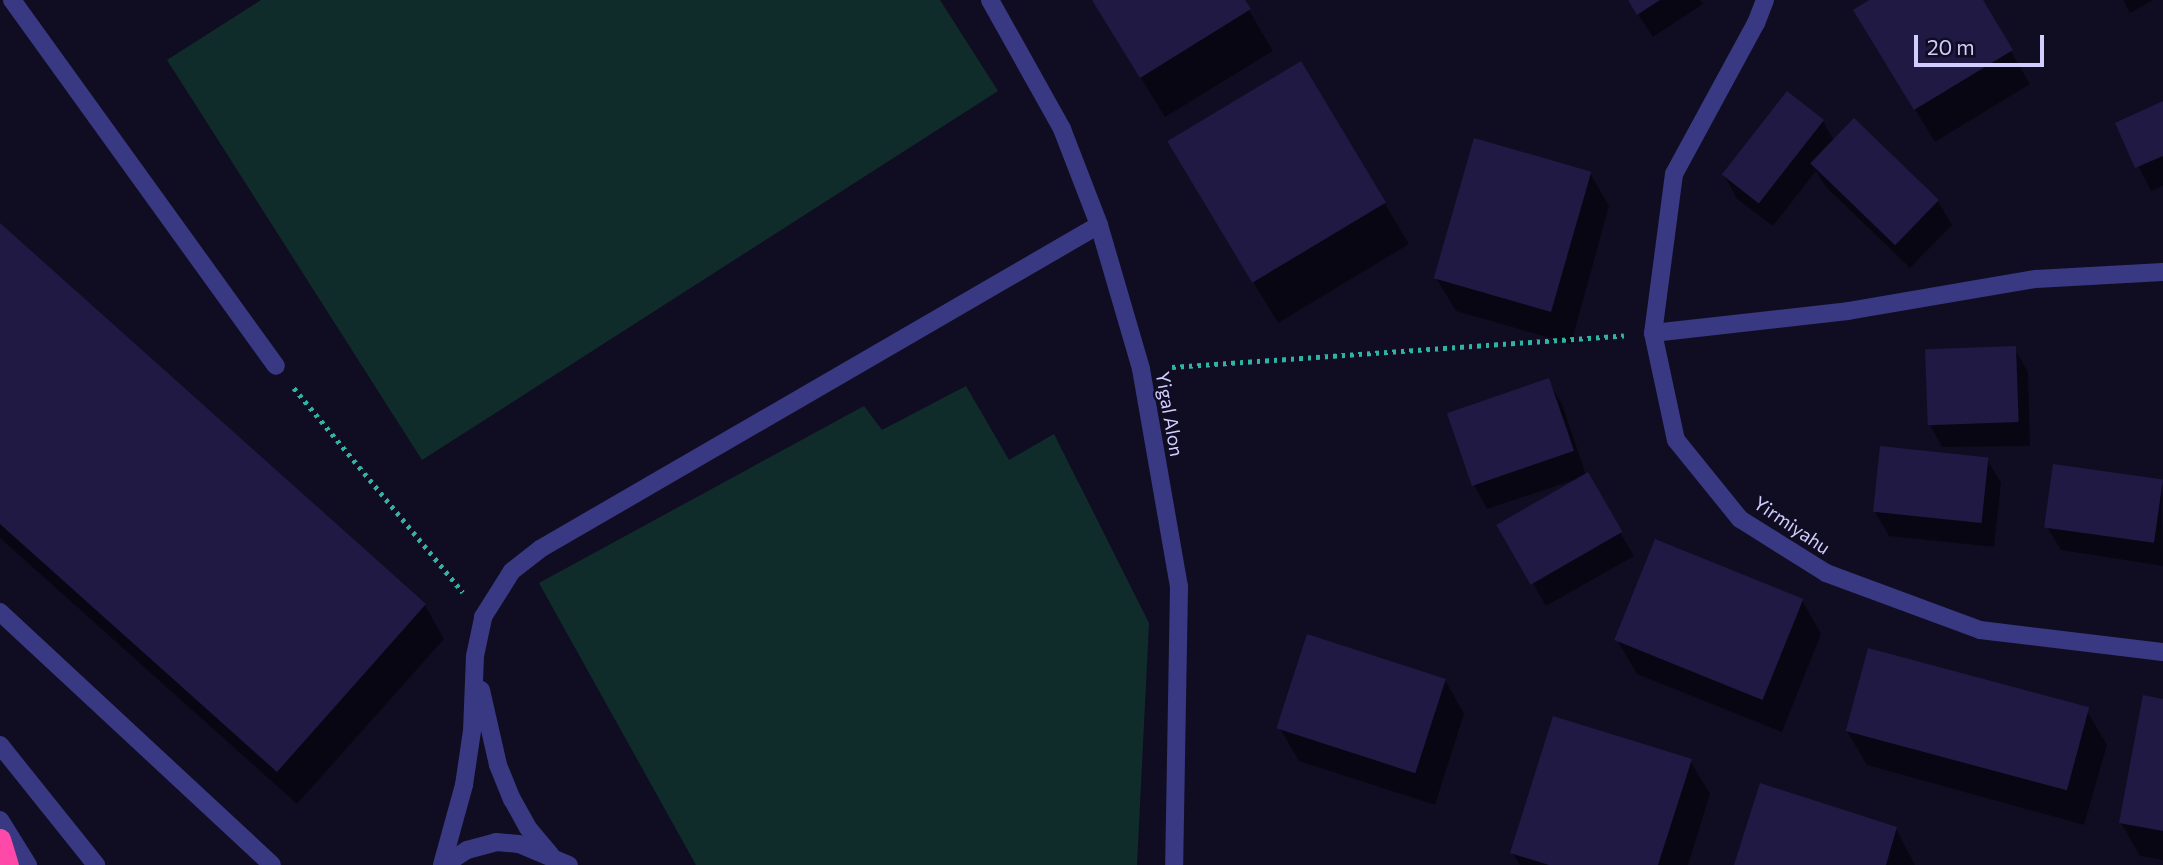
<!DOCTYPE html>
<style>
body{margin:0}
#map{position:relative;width:2163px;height:865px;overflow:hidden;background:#100d22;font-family:Commissioner,sans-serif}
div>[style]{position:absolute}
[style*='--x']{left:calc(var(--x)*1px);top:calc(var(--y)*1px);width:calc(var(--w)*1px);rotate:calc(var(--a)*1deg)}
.green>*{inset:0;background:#102c2a}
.shadow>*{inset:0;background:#0007}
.building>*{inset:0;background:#201943;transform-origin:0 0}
.path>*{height:4.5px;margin-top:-2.25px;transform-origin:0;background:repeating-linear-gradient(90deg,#2db4a5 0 3.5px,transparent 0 8.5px)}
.service>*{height:18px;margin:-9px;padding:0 9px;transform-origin:9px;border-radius:9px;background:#383982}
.minor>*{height:18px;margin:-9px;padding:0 9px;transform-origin:9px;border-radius:9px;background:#383982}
.tertiary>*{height:18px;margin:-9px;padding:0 9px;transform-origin:9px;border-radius:9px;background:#383982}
.motorway>*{height:21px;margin:-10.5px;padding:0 10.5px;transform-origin:10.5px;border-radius:10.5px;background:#ff49a9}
span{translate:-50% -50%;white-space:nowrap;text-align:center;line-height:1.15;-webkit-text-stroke:5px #100d22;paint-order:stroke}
.street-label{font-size:19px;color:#d1ceff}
.scale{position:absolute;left:1914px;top:35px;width:130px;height:32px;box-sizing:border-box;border:4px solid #d1ceff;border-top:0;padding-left:9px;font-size:21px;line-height:24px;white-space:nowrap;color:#d1ceff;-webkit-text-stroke:5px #100d22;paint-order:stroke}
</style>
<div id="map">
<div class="green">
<div style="clip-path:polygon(261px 0,940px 0,998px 91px,422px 460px,167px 60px)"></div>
<div style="clip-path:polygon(966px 386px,1009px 460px,1054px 434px,1149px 623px,1137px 865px,696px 865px,539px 583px,864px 406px,882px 430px)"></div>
</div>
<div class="shadow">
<div style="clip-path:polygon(1093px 0,1243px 0,1273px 51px,1165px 117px)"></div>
<div style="clip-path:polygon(1628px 0,1700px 0,1703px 4px,1653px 37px)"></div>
<div style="clip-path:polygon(1872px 0,1981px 0,2030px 84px,1935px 142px,1874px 43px)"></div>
<div style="clip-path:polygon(2123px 0,2153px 0,2130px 13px)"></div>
<div style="clip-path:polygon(1301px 63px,1409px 244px,1278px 323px,1193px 183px)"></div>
<div style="clip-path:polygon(1788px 93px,1823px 121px,1834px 141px,1854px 120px,1938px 201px,1952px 225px,1910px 268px,1826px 187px,1816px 171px,1773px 226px,1737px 199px,1724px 175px)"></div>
<div style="clip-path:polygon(2163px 102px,2163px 186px,2151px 191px,2117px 124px)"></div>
<div style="clip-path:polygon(1590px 173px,1609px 206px,1571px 344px,1456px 311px,1436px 278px)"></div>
<div style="clip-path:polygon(0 226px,425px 605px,444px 639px,297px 804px,0 538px)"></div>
<div style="clip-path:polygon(2014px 348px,2028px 372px,2030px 446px,1942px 447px,1929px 423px,1927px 350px)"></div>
<div style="clip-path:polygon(1548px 381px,1562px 404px,1586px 475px,1634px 556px,1546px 606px,1499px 524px,1574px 480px,1487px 509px,1474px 485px)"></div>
<div style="clip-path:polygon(1987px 459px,2001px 483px,1994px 547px,1889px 536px,1875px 512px)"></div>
<div style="clip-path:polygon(2162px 481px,2163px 566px,2061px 550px,2047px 527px)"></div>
<div style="clip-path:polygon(1802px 600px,1821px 634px,1782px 732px,1637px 674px,1617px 640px)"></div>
<div style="clip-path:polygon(1445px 680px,1464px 714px,1435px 805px,1299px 761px,1279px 727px)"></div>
<div style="clip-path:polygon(2163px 701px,2163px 860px,2140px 856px,2121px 823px)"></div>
<div style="clip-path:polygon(2087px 711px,2107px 745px,2084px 825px,1867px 765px,1847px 731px)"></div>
<div style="clip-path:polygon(1690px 761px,1710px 794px,1688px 865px,1520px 865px,1512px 852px)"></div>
<div style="clip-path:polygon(1896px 829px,1915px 865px,1736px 865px)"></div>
</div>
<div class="building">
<div style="clip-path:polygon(1092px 0,1245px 0,1251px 9px,1140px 78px)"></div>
<div style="clip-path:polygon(1628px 0,1660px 0,1637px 15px)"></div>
<div style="clip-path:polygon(1869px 0,1983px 0,2013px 50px,1914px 110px,1853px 10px)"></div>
<div style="left:1301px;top:61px;width:165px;height:156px;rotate:59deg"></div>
<div style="left:1787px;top:91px;width:47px;height:106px;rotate:38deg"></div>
<div style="clip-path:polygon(2163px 101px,2163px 156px,2135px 168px,2115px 123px)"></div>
<div style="left:1854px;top:118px;width:118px;height:63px;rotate:44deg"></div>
<div style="left:1474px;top:138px;width:122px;height:146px;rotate:16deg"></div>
<div style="clip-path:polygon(0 223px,426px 604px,277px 772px,0 524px)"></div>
<div style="left:2016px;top:346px;width:76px;height:91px;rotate:88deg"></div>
<div style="left:1549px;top:378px;width:77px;height:108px;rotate:71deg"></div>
<div style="left:1880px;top:446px;width:109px;height:66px;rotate:6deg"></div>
<div style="left:2053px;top:464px;width:111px;height:64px;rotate:8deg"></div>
<div style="left:1588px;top:472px;width:69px;height:106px;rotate:60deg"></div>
<div style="left:1655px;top:539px;width:160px;height:109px;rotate:22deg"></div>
<div style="left:1307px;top:634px;width:146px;height:99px;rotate:18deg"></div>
<div style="left:1868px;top:648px;width:229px;height:86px;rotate:15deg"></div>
<div style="clip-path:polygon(2143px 695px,2163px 699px,2163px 831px,2119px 823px)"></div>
<div style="clip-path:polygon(1553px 716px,1692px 759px,1658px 865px,1549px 865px,1510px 853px)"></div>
<div style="clip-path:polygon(1760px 783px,1897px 827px,1886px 865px,1734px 865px)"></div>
</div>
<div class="path">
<div style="--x:1172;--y:367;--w:453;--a:-4"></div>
<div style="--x:294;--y:388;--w:265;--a:50.4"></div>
</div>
<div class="service">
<div style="--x:12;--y:0;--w:451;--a:54.2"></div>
<div style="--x:1653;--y:333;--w:196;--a:-6.4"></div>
<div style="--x:1848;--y:311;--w:191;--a:-9.7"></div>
<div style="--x:2036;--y:279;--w:127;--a:-3.2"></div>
<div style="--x:0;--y:612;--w:371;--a:42.9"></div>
<div style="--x:481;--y:690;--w:77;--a:77.2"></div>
<div style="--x:498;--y:765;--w:37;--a:68"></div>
<div style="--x:512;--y:799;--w:33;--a:61"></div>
<div style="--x:528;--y:828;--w:35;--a:50"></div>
<div style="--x:442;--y:865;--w:83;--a:-74.6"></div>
<div style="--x:464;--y:785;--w:55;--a:-81.6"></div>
<div style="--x:472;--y:731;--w:75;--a:-87.7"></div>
<div style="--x:475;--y:656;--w:40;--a:-78"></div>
<div style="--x:483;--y:617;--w:54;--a:-57.8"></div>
<div style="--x:512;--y:571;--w:36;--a:-38"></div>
<div style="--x:540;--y:549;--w:646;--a:-30.1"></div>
<div style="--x:444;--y:865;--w:27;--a:-33"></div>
<div style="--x:467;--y:850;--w:30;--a:-15"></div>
<div style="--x:496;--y:842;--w:23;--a:5"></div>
<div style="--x:519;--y:844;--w:54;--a:22.8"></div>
</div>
<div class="minor">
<div style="--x:1765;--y:0;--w:25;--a:111"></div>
<div style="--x:1756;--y:23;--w:172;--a:118.5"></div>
<div style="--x:1674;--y:174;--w:160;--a:97.5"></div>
<div style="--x:1653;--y:333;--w:109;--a:77.9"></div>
<div style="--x:1676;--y:440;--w:102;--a:51"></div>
<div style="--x:1740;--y:519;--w:102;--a:32.1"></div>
<div style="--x:1826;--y:573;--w:164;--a:20.3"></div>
<div style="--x:1980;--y:630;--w:184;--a:6.9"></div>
<div style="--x:0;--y:745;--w:154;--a:51.3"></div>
<div style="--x:0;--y:820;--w:53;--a:58.1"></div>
</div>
<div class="tertiary">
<div style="--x:990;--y:0;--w:148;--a:60.8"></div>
<div style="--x:1062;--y:129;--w:103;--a:68.9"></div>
<div style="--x:1099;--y:225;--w:150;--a:73.7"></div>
<div style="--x:1141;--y:369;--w:221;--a:80.1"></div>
<div style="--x:1179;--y:587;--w:278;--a:91"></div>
</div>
<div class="motorway">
<div style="--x:0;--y:839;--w:27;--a:73"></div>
</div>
<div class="street-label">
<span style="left:1170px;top:414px;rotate:80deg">Yigal Alon</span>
<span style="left:1792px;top:525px;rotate:34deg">Yirmiyahu</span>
</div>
<div class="scale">20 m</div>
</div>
